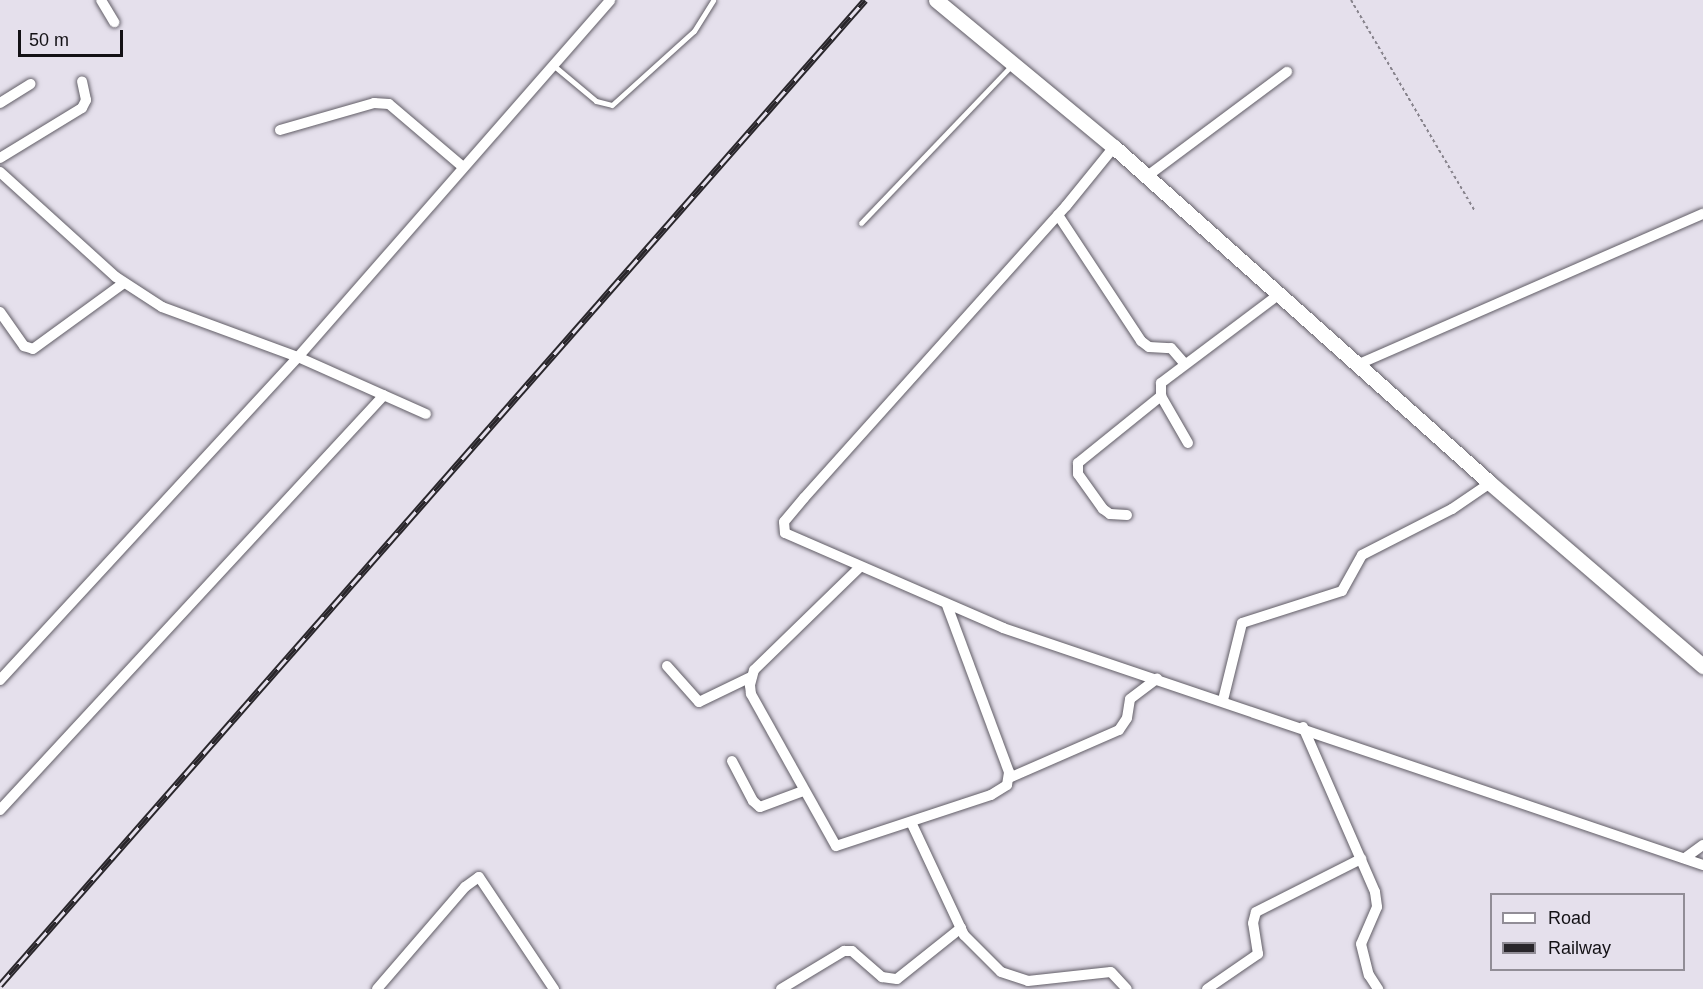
<!DOCTYPE html>
<style>
body{margin:0}
#map{position:relative;width:1703px;height:989px;overflow:hidden;background:#e5e0ec;font-family:Arial,sans-serif}
div>[style]{position:absolute}
[style*='--x']{left:calc(var(--x)*1px);top:calc(var(--y)*1px);width:calc(var(--w)*1px);rotate:calc(var(--a)*1deg)}
.path>*{height:2px;margin-top:-1px;transform-origin:0;background:repeating-linear-gradient(90deg,#87838c 0 3px,transparent 0 6px)}
.roads{filter:drop-shadow(0 0 2px #615d66) drop-shadow(0 0 2px #615d66)}
.lane>*{height:5px;margin:-2.5px;padding:0 2.5px;transform-origin:2.5px;border-radius:2.5px;background:#fff}
.street>*{height:10px;margin:-5px;padding:0 5px;transform-origin:5px;border-radius:5px;background:#fff}
.secondary>*{height:15px;margin:-7.5px;padding:0 7.5px;transform-origin:7.5px;border-radius:7.5px;background:#fff}
.rail>*{height:7px;margin-top:-3.5px;transform-origin:0;background:repeating-linear-gradient(90deg,#e5e0ec 0 14px,#29262b 0 28px);box-sizing:border-box;border-block:2px solid #29262b}
span{translate:-50% -50%;white-space:nowrap;text-align:center;line-height:1.15;-webkit-text-stroke:5px #e5e0ec;paint-order:stroke}
.legend{position:absolute;left:1490px;top:893px;width:195px;height:78px;box-sizing:border-box;background:#e5e0ec;border:2px solid #918d96;margin:0;padding:8px 10px;list-style:none;font-size:18px;color:#131115}
.legend li{display:flex;align-items:center;gap:12px;height:30px}
.legend b{width:30px;border:2px solid #918d96}
.scale{position:absolute;left:18px;top:30px;width:105px;height:27px;box-sizing:border-box;border:3px solid #131115;border-top:0;padding-left:8px;font-size:18px;line-height:21px;white-space:nowrap;color:#131115;-webkit-text-stroke:4px #e5e0ec;paint-order:stroke}
</style>
<div id="map">
<div class="path">
<div style="--x:1351;--y:0;--w:245;--a:59.6"></div>
</div>
<div class="roads">
<div class="lane">
<div style="--x:553;--y:65;--w:56;--a:39.9"></div>
<div style="--x:596;--y:101;--w:16;--a:14"></div>
<div style="--x:612;--y:105;--w:110;--a:-42.1"></div>
<div style="--x:694;--y:31;--w:36;--a:-58"></div>
<div style="--x:861;--y:223;--w:220;--a:-46.3"></div>
</div>
<div class="street">
<div style="--x:101;--y:0;--w:26;--a:59"></div>
<div style="--x:0;--y:103;--w:36;--a:-32"></div>
<div style="--x:280;--y:130;--w:98;--a:-16"></div>
<div style="--x:374;--y:103;--w:15;--a:4"></div>
<div style="--x:389;--y:104;--w:97;--a:40.4"></div>
<div style="--x:1114;--y:147;--w:76;--a:129.1"></div>
<div style="--x:1066;--y:206;--w:392;--a:131.9"></div>
<div style="--x:804;--y:498;--w:31;--a:130"></div>
<div style="--x:784;--y:522;--w:11;--a:85"></div>
<div style="--x:785;--y:533;--w:238;--a:23.5"></div>
<div style="--x:1003;--y:628;--w:739;--a:18.7"></div>
<div style="--x:0;--y:158;--w:96;--a:-31.4"></div>
<div style="--x:82;--y:108;--w:9;--a:-63"></div>
<div style="--x:86;--y:100;--w:19;--a:-102"></div>
<div style="--x:0;--y:172;--w:156;--a:42.2"></div>
<div style="--x:116;--y:277;--w:55;--a:33.1"></div>
<div style="--x:162;--y:307;--w:145;--a:20.2"></div>
<div style="--x:298;--y:357;--w:140;--a:24"></div>
<div style="--x:1146;--y:177;--w:176;--a:-36.7"></div>
<div style="--x:1058;--y:215;--w:151;--a:56.6"></div>
<div style="--x:1141;--y:341;--w:10;--a:37"></div>
<div style="--x:1149;--y:347;--w:22;--a:3"></div>
<div style="--x:1171;--y:348;--w:21;--a:49"></div>
<div style="--x:0;--y:312;--w:42;--a:54.8"></div>
<div style="--x:24;--y:346;--w:9;--a:18"></div>
<div style="--x:33;--y:349;--w:112;--a:-36"></div>
<div style="--x:1359;--y:364;--w:375;--a:-23.6"></div>
<div style="--x:1188;--y:443;--w:54;--a:-119.9"></div>
<div style="--x:1161;--y:396;--w:13;--a:-90"></div>
<div style="--x:1161;--y:383;--w:146;--a:-36.9"></div>
<div style="--x:1127;--y:515;--w:17;--a:-177"></div>
<div style="--x:1110;--y:514;--w:9;--a:-144"></div>
<div style="--x:1103;--y:509;--w:43;--a:-125.5"></div>
<div style="--x:1078;--y:474;--w:11;--a:-90"></div>
<div style="--x:1078;--y:463;--w:107;--a:-38.9"></div>
<div style="--x:859;--y:568;--w:146;--a:135.8"></div>
<div style="--x:754;--y:670;--w:16;--a:105"></div>
<div style="--x:750;--y:685;--w:9;--a:84"></div>
<div style="--x:751;--y:694;--w:174;--a:60.8"></div>
<div style="--x:836;--y:846;--w:163;--a:-18.2"></div>
<div style="--x:991;--y:795;--w:19;--a:-32"></div>
<div style="--x:1007;--y:785;--w:13;--a:-81"></div>
<div style="--x:1009;--y:772;--w:178;--a:-110.4"></div>
<div style="--x:667;--y:666;--w:48;--a:48.4"></div>
<div style="--x:699;--y:702;--w:58;--a:-25.7"></div>
<div style="--x:0;--y:680;--w:439;--a:-47.3"></div>
<div style="--x:298;--y:357;--w:474;--a:-48.8"></div>
<div style="--x:1223;--y:700;--w:79;--a:-76.1"></div>
<div style="--x:1242;--y:623;--w:105;--a:-17.7"></div>
<div style="--x:1342;--y:591;--w:41;--a:-60.9"></div>
<div style="--x:1362;--y:555;--w:101;--a:-27.1"></div>
<div style="--x:1452;--y:509;--w:46;--a:-34.4"></div>
<div style="--x:1303;--y:727;--w:180;--a:66.4"></div>
<div style="--x:1375;--y:892;--w:15;--a:82"></div>
<div style="--x:1377;--y:907;--w:40;--a:113.4"></div>
<div style="--x:1361;--y:944;--w:32;--a:76"></div>
<div style="--x:1369;--y:975;--w:17;--a:57"></div>
<div style="--x:732;--y:761;--w:45;--a:62.3"></div>
<div style="--x:753;--y:801;--w:9;--a:41"></div>
<div style="--x:760;--y:807;--w:46;--a:-20.4"></div>
<div style="--x:1009;--y:778;--w:120;--a:-23.6"></div>
<div style="--x:1119;--y:730;--w:14;--a:-56"></div>
<div style="--x:1127;--y:718;--w:19;--a:-81"></div>
<div style="--x:1130;--y:699;--w:34;--a:-37"></div>
<div style="--x:0;--y:810;--w:565;--a:-47.22"></div>
<div style="--x:911;--y:822;--w:125;--a:64.9"></div>
<div style="--x:964;--y:935;--w:52;--a:45"></div>
<div style="--x:1001;--y:972;--w:28;--a:18"></div>
<div style="--x:1028;--y:981;--w:83;--a:-6.2"></div>
<div style="--x:1111;--y:972;--w:23;--a:47"></div>
<div style="--x:1685;--y:858;--w:22;--a:-36"></div>
<div style="--x:377;--y:989;--w:135;--a:-49.2"></div>
<div style="--x:465;--y:887;--w:17;--a:-36"></div>
<div style="--x:479;--y:877;--w:135;--a:56.2"></div>
<div style="--x:781;--y:989;--w:74;--a:-31.1"></div>
<div style="--x:844;--y:951;--w:8;--a:0"></div>
<div style="--x:852;--y:951;--w:40;--a:41"></div>
<div style="--x:882;--y:977;--w:15;--a:8"></div>
<div style="--x:897;--y:979;--w:82;--a:-38.6"></div>
<div style="--x:1207;--y:989;--w:62;--a:-34.5"></div>
<div style="--x:1258;--y:954;--w:31;--a:-99"></div>
<div style="--x:1253;--y:923;--w:11;--a:-75"></div>
<div style="--x:1256;--y:912;--w:118;--a:-26.8"></div>
</div>
<div class="secondary">
<div style="--x:936;--y:0;--w:231;--a:39.6"></div>
<div style="--x:1114;--y:147;--w:504;--a:41.78"></div>
<div style="--x:1490;--y:483;--w:281;--a:40.7"></div>
</div>
</div>
<div class="rail">
<div style="--x:0;--y:985;--w:1311;--a:-48.71"></div>
</div>
<ul class="legend">
<li><b style="height:8px;background:#fff"></b>Road</li>
<li><b style="height:8px;background:#29262b"></b>Railway</li>
</ul>
<div class="scale">50 m</div>
</div>
